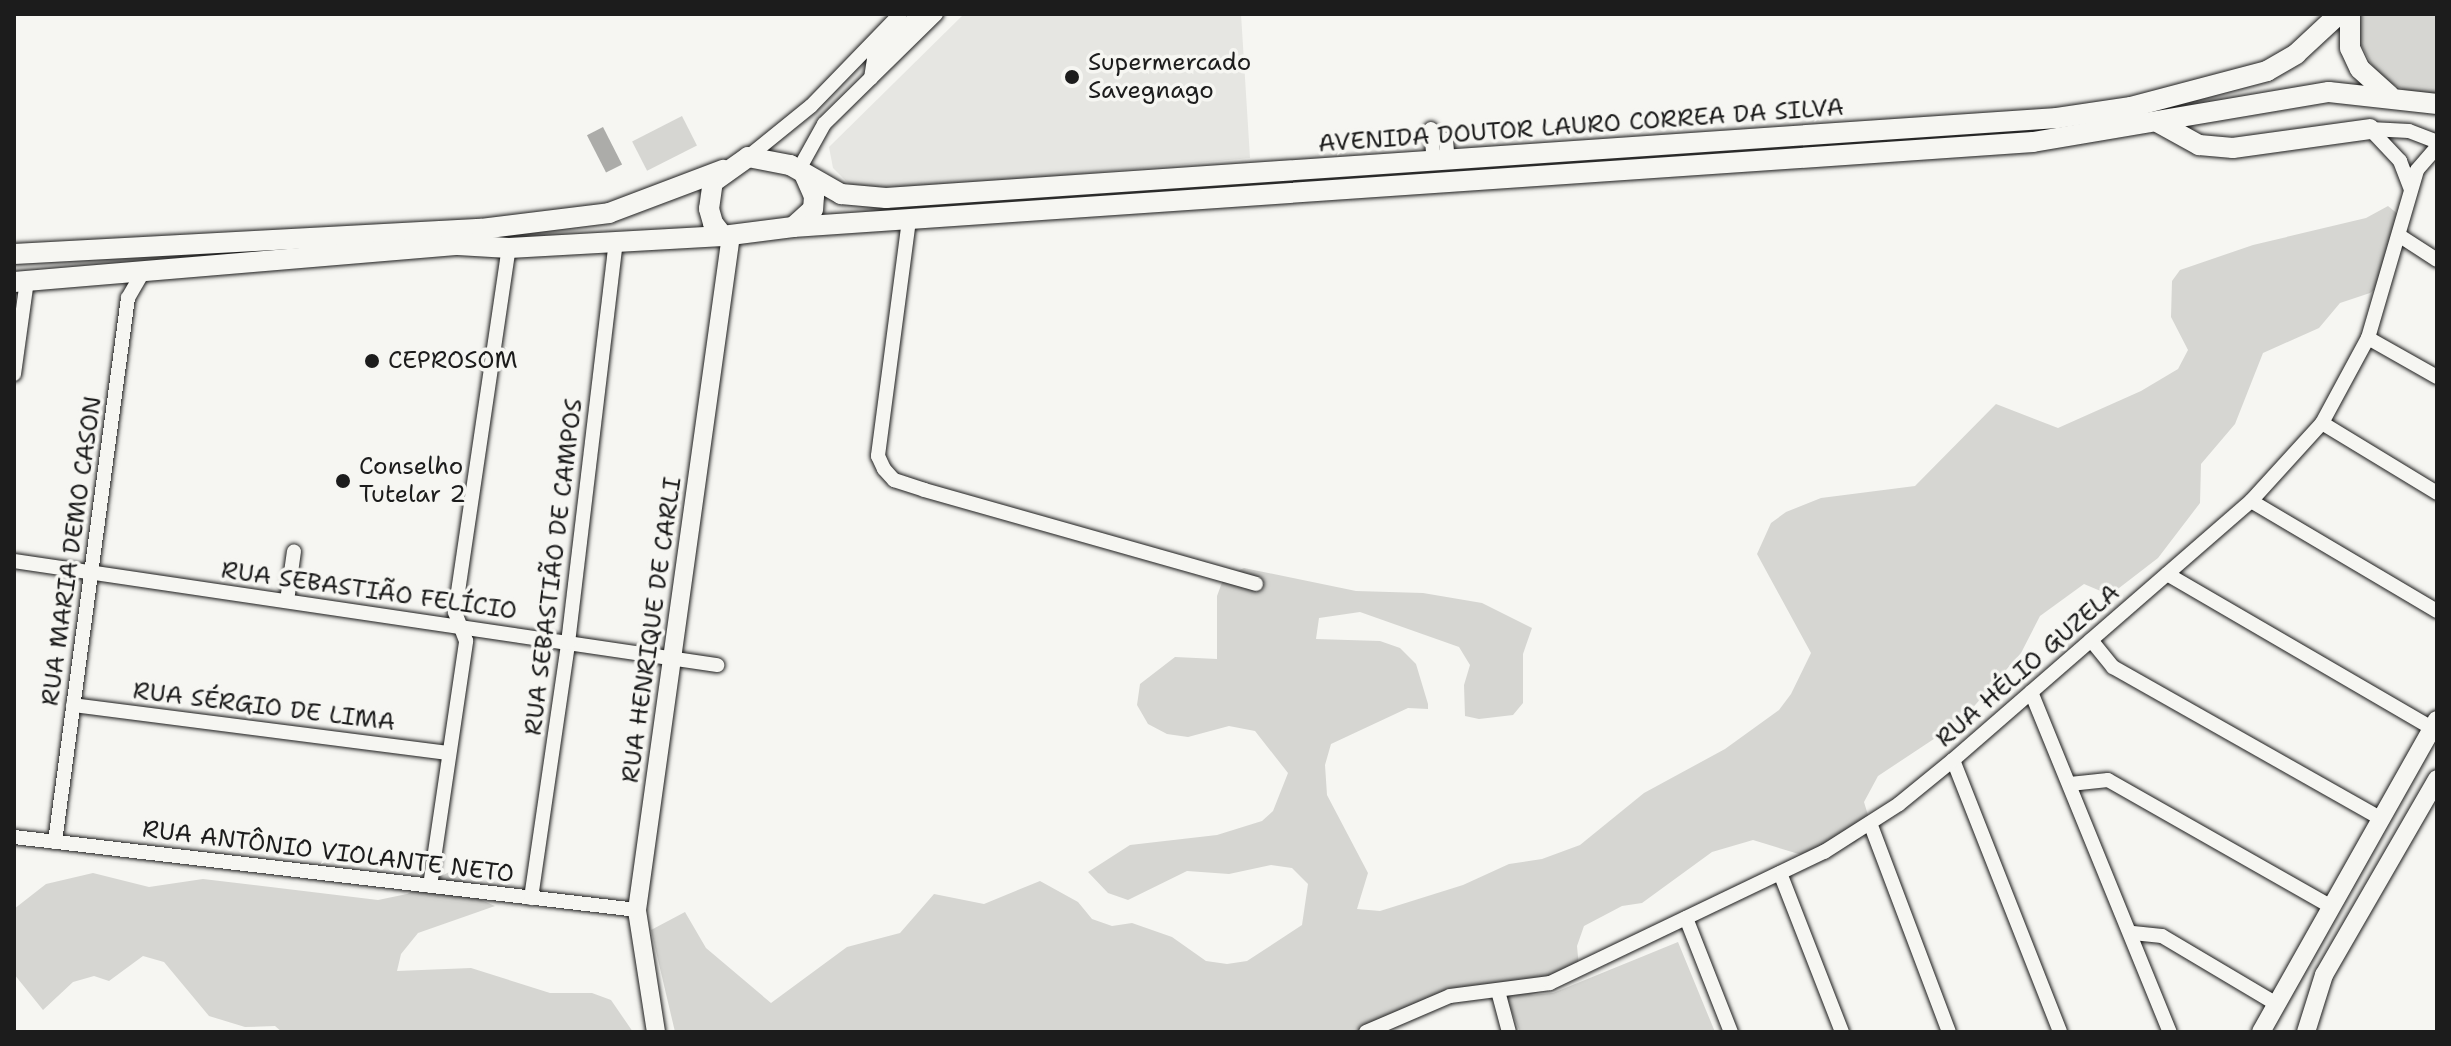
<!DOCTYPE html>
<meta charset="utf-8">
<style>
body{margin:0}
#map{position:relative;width:2451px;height:1046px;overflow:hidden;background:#f6f6f2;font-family:"Shantell Sans",sans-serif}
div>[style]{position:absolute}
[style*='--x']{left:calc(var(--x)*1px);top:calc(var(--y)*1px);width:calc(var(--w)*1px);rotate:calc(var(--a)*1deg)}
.built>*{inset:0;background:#e6e6e2}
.green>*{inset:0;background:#d6d6d2;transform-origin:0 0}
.water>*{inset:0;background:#acaca9;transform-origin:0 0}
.roads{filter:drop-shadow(0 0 2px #1c1c1c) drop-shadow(0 0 2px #1c1c1c)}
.minor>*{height:14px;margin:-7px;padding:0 7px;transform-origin:7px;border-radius:7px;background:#f6f6f2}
.tertiary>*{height:18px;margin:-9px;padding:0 9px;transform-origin:9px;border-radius:9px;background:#f6f6f2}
.secondary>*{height:20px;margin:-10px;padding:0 10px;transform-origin:10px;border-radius:10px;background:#f6f6f2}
.dots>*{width:22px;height:22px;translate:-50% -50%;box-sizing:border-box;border:4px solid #f6f6f2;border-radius:50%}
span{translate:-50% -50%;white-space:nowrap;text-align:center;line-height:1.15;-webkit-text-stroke:7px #f6f6f2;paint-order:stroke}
.poi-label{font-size:24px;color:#1c1c1c}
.left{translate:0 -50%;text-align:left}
.street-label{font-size:24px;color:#1c1c1c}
.frame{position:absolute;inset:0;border:16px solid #1c1c1c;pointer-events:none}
</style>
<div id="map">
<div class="built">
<div style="clip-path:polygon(964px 14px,1241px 14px,1250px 158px,898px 191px,856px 191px,833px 168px,829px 147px)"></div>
</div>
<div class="green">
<div style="clip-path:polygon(2361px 14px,2437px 14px,2437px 93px,2418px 96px,2379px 78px,2358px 39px)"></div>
<div style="left:682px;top:116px;width:33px;height:56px;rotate:63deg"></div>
<div style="clip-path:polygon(2388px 206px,2399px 215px,2401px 250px,2385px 282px,2370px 293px,2340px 303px,2319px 328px,2263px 353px,2235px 424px,2201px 464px,2200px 503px,2158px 558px,2110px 595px,2084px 584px,2040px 616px,2021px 653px,1961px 721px,1878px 776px,1864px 802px,1871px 825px,1856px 842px,1827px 855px,1802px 855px,1753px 840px,1712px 852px,1642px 903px,1622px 906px,1584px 926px,1577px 946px,1579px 967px,1567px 983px,1530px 995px,1553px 993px,1678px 942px,1715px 1032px,1520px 1032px,1508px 1002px,1474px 989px,1452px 989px,1358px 1032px,675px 1032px,651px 930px,685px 912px,706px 948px,771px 1003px,847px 947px,900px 933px,934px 894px,984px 904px,1040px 881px,1078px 902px,1092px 919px,1112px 926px,1132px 923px,1172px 937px,1206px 961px,1227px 964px,1247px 961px,1302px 925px,1308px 884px,1292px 868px,1271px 865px,1229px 874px,1187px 871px,1128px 900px,1108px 893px,1088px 872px,1130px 845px,1217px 835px,1262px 821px,1273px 811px,1288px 773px,1255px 731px,1229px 726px,1188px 737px,1167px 734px,1148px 724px,1137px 705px,1140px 684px,1175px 657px,1217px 659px,1217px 596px,1224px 577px,1244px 568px,1356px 591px,1423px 593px,1482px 603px,1532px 628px,1523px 654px,1523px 703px,1513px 715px,1479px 719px,1465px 716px,1464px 685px,1470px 665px,1459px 647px,1360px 612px,1319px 618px,1316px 639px,1380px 641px,1400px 648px,1416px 664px,1428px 704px,1428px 709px,1408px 708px,1331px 744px,1325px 765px,1327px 795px,1368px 873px,1357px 909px,1380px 911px,1463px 885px,1509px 864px,1542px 859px,1580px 845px,1644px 793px,1725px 749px,1779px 710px,1791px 694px,1811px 653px,1757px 554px,1771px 523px,1786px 512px,1821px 498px,1915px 486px,1996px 404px,2058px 428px,2141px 391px,2178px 369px,2188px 350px,2171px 317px,2172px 281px,2180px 270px,2253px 245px,2366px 218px)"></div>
<div style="clip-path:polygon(453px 870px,479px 899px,495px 906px,418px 933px,401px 954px,397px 971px,471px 968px,550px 993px,592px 993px,611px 1000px,633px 1032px,282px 1032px,275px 1026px,245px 1027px,209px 1016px,164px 962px,143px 956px,109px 981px,94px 976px,73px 982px,43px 1010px,14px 974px,14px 909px,46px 884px,93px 873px,149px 887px,203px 879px,378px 900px,407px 894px)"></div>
</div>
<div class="water">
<div style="left:603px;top:127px;width:42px;height:18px;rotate:63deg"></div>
</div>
<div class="roads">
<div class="minor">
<div style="--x:871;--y:78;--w:20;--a:-81"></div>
<div style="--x:874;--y:58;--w:63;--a:-44.4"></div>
<div style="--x:1431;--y:129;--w:34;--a:85"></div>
<div style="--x:2370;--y:129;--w:44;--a:46.8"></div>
<div style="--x:2400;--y:161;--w:30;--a:69"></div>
<div style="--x:2370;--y:129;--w:39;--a:3"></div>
<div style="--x:2409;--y:131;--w:30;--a:21"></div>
<div style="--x:1446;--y:140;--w:22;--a:85"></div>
<div style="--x:748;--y:157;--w:81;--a:-39"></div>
<div style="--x:811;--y:106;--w:128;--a:-45.9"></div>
<div style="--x:798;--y:171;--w:54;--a:-61"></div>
<div style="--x:824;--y:124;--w:157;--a:-44.5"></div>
<div style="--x:909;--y:220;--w:238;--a:97.5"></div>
<div style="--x:878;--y:456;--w:14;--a:65"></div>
<div style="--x:884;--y:469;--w:15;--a:48"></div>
<div style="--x:894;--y:480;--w:32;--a:18"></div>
<div style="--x:924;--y:490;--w:345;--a:15.8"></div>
<div style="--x:2400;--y:236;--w:44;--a:33"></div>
<div style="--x:2368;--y:338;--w:79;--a:29.5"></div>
<div style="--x:14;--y:374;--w:95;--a:-82.1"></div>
<div style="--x:2322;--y:423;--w:135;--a:31.3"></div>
<div style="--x:2251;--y:501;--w:216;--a:30.6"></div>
<div style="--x:14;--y:561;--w:711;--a:8.42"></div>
<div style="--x:2167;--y:574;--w:306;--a:30.2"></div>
<div style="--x:287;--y:601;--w:50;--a:-82"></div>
<div style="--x:2091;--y:640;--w:35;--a:51"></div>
<div style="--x:2113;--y:667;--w:307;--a:29.5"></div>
<div style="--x:2031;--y:692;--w:367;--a:67.8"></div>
<div style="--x:73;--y:705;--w:379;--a:7.3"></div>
<div style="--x:1953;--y:760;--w:292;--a:68.5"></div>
<div style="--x:2070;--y:784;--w:38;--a:-6"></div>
<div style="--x:2108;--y:780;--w:255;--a:29.6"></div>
<div style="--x:1870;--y:823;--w:223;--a:69.3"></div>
<div style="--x:14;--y:837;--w:627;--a:6.68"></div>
<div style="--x:55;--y:842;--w:549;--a:-82.36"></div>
<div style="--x:128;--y:298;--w:32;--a:-60"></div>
<div style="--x:1780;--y:873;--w:171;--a:68.7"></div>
<div style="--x:430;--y:886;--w:248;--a:-81.6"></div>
<div style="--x:466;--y:641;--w:31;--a:-111"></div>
<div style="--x:455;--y:612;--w:368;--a:-81.6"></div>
<div style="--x:531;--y:898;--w:258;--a:-81.7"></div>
<div style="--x:568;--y:643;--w:405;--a:-83.2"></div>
<div style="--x:1686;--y:918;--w:123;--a:68.5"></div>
<div style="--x:2133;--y:933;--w:29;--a:6"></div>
<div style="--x:2162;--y:936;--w:131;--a:30.7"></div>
<div style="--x:1498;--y:991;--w:42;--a:75"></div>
<div style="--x:1366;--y:1032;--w:91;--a:-23.2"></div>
<div style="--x:1450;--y:996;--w:101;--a:-7.4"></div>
<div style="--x:1550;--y:983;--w:304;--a:-25.6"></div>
<div style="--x:1824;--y:852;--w:89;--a:-32.6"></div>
<div style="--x:1899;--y:804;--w:70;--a:-39.2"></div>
<div style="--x:1953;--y:760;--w:395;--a:-41"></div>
<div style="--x:2251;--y:501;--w:105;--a:-47.7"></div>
<div style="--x:2322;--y:423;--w:97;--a:-61.6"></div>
<div style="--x:2368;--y:338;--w:175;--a:-73.7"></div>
<div style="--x:2417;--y:170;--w:30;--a:-49"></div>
</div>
<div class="tertiary">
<div style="--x:656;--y:1032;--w:123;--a:-98.9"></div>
<div style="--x:637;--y:910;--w:682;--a:-82.07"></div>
<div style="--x:2261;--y:1032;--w:358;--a:-60.6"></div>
<div style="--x:2306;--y:1032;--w:60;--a:-72.5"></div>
<div style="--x:2324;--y:975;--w:226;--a:-60"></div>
</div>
<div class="secondary">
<div style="--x:2350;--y:14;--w:34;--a:90"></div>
<div style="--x:2350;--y:48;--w:23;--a:65"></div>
<div style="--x:2360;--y:69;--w:40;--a:42"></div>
<div style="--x:2159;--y:123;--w:46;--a:28.8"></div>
<div style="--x:2199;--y:145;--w:34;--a:5"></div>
<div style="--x:2233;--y:148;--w:138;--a:-7.9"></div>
<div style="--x:805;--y:176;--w:22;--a:66"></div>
<div style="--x:814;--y:196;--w:13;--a:94"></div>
<div style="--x:813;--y:209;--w:27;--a:138"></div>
<div style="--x:793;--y:227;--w:71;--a:172.7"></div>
<div style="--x:723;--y:236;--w:16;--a:-128"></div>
<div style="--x:713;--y:223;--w:15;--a:-106"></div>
<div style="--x:709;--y:209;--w:27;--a:-82"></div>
<div style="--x:713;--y:182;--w:43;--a:-35.5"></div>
<div style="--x:748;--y:157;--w:43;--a:10.8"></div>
<div style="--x:790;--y:165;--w:59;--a:29.6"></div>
<div style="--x:841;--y:194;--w:45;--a:5.1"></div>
<div style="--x:886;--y:198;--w:1174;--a:-3.91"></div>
<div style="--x:2057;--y:118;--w:75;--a:-8.5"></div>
<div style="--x:2131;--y:107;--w:141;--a:-14.8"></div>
<div style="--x:2267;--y:71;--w:34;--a:-30"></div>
<div style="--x:2296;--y:54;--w:59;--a:-42.9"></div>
<div style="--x:793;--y:227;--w:1243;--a:-3.92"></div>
<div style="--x:2033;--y:142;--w:300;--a:-9.6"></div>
<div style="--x:2329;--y:92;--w:109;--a:6.3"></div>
<div style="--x:14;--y:254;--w:468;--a:-3.1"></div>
<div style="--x:481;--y:229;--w:129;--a:-7.1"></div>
<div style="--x:609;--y:213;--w:122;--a:-20.7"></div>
<div style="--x:14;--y:282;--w:446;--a:-4.8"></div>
<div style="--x:458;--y:245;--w:51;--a:3.4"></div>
<div style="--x:509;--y:248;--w:214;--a:-3.2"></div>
</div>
</div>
<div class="dots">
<div style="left:1072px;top:77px;background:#1c1c1c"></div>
<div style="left:372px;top:361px;background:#1c1c1c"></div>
<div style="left:343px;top:481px;background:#1c1c1c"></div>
</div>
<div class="poi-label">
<span class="left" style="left:1088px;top:77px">Supermercado<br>Savegnago</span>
<span class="left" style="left:388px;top:361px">CEPROSOM</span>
<span class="left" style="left:359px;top:481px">Conselho<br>Tutelar 2</span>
</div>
<div class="street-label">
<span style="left:1581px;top:126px;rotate:-4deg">AVENIDA DOUTOR LAURO CORREA DA SILVA</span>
<span style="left:72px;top:551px;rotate:-82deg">RUA MARIA DEMO CASON</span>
<span style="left:554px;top:567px;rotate:-83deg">RUA SEBASTIÃO DE CAMPOS</span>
<span style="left:369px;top:591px;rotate:8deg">RUA SEBASTIÃO FELÍCIO</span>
<span style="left:652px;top:630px;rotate:-82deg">RUA HENRIQUE DE CARLI</span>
<span style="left:2028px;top:666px;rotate:-41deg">RUA HÉLIO GUZELA</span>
<span style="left:264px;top:707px;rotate:7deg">RUA SÉRGIO DE LIMA</span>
<span style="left:328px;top:852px;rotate:7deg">RUA ANTÔNIO VIOLANTE NETO</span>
</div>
<div class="frame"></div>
</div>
